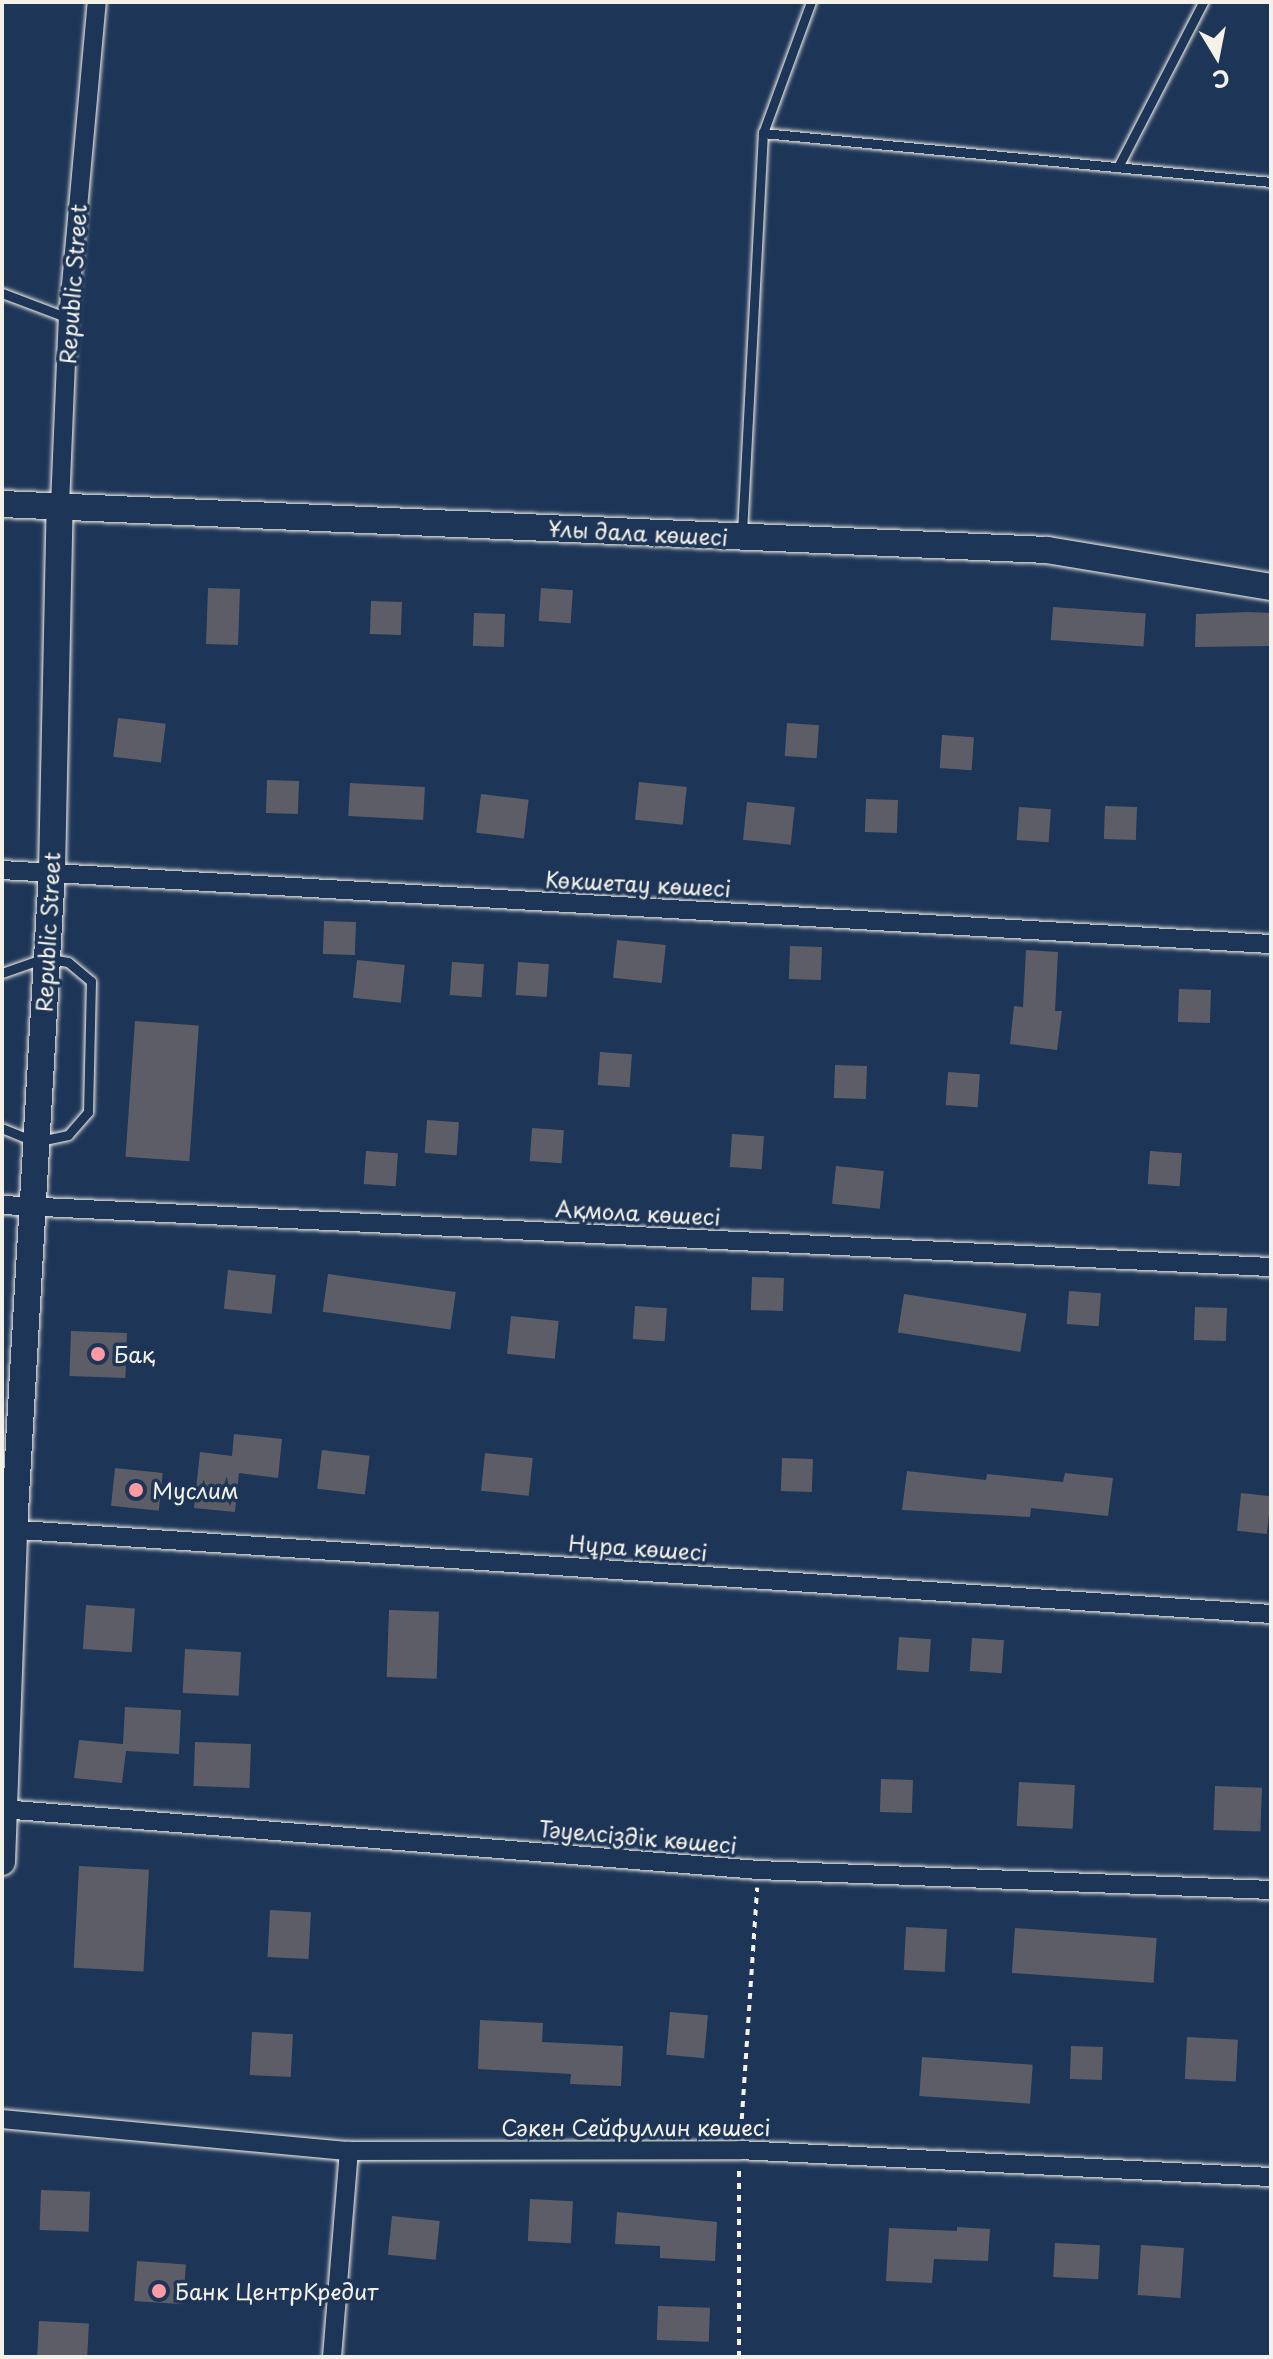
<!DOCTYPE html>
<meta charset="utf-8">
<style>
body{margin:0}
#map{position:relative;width:1273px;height:2359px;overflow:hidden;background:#1d3557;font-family:"Playpen Sans",sans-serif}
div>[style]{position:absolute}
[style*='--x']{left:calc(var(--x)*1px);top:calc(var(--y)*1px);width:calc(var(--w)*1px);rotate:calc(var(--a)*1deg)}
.building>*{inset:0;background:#5d5d67;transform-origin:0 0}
.path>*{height:4px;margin-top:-2px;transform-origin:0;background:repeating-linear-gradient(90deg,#f4f1e8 0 6px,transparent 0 12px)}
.roads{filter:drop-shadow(0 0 2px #f4f1e8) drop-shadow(0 0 2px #f4f1e8)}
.lane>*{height:9px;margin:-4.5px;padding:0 4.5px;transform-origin:4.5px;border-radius:4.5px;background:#1d3557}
.street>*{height:18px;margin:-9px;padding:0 9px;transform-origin:9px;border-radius:9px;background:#1d3557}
.secondary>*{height:26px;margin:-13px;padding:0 13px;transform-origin:13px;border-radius:13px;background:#1d3557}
.dots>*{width:22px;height:22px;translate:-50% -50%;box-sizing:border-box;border:4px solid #1d3557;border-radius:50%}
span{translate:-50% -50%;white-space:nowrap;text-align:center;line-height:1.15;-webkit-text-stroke:7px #1d3557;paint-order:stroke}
.street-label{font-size:22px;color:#f4f1e8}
.poi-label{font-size:22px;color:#f4f1e8}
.left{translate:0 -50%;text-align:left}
.frame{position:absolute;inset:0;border:4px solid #f4f1e8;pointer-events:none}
.north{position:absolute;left:1177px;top:16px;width:80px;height:80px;-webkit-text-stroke:6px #1d3557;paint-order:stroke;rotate:170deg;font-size:22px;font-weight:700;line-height:32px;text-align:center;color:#f4f1e8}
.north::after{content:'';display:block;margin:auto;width:28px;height:36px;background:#f4f1e8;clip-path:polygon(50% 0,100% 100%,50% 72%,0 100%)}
</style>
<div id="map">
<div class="building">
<div style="left:208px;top:588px;width:32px;height:56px;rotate:2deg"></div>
<div style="left:541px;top:588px;width:32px;height:33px;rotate:4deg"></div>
<div style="left:371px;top:601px;width:31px;height:33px;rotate:2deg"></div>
<div style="left:1053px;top:607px;width:93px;height:33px;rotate:4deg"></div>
<div style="clip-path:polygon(1248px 612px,1271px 613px,1271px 646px,1195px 647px,1196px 614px)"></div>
<div style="left:474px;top:613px;width:31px;height:33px;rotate:2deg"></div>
<div style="left:118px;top:718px;width:48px;height:39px;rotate:7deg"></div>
<div style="left:787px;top:723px;width:32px;height:33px;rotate:4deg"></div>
<div style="left:942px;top:735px;width:32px;height:33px;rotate:4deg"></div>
<div style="left:267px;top:780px;width:32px;height:33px;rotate:2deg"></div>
<div style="left:639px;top:782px;width:48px;height:38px;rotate:6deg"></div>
<div style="left:350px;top:783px;width:75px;height:33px;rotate:3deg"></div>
<div style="left:481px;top:794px;width:48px;height:39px;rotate:7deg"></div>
<div style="left:866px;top:799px;width:32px;height:33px;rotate:2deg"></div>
<div style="left:747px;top:802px;width:48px;height:38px;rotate:6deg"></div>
<div style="left:1105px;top:806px;width:32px;height:33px;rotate:2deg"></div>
<div style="left:1019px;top:807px;width:32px;height:33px;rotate:4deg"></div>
<div style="left:324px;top:921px;width:32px;height:33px;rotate:2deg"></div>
<div style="left:617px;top:940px;width:49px;height:38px;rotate:6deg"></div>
<div style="left:790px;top:946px;width:32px;height:33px;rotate:2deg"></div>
<div style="clip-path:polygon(1026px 950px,1058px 952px,1055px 1011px,1062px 1011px,1057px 1050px,1010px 1044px,1014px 1006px,1023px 1007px)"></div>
<div style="left:357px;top:960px;width:48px;height:38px;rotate:6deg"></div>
<div style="left:452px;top:962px;width:32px;height:33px;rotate:4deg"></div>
<div style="left:518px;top:962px;width:31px;height:33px;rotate:4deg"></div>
<div style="left:1179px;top:989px;width:32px;height:33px;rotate:2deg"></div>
<div style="left:135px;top:1021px;width:64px;height:136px;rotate:4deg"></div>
<div style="left:600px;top:1052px;width:32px;height:33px;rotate:4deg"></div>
<div style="left:835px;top:1065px;width:32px;height:33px;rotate:2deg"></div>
<div style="left:948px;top:1072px;width:32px;height:33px;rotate:4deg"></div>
<div style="left:427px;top:1120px;width:32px;height:33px;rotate:4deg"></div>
<div style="left:532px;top:1128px;width:32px;height:33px;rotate:4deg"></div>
<div style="left:732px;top:1134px;width:32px;height:33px;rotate:4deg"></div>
<div style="left:366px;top:1151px;width:32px;height:33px;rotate:4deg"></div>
<div style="left:1150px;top:1151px;width:32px;height:33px;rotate:4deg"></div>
<div style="left:836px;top:1166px;width:48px;height:38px;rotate:6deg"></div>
<div style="left:228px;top:1270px;width:48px;height:39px;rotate:6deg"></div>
<div style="left:328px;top:1274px;width:129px;height:38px;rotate:8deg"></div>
<div style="left:752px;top:1277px;width:32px;height:33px;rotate:2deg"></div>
<div style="left:1069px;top:1291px;width:32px;height:33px;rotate:4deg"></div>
<div style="left:904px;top:1294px;width:124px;height:39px;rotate:9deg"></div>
<div style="left:635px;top:1306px;width:32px;height:33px;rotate:4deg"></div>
<div style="left:1195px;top:1307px;width:32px;height:33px;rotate:2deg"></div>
<div style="left:511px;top:1316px;width:48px;height:38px;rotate:6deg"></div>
<div style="left:71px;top:1331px;width:56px;height:45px;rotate:2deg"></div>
<div style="clip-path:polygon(234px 1434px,282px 1439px,278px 1478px,239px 1473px,235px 1512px,194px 1508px,200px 1452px,232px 1456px)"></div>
<div style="left:322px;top:1450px;width:48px;height:39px;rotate:7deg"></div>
<div style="left:485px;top:1453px;width:48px;height:38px;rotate:6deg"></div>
<div style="left:782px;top:1458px;width:31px;height:33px;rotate:2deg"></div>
<div style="left:115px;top:1468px;width:48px;height:38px;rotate:6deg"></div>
<div style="clip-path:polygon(907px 1471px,986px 1480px,987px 1474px,1063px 1482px,1065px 1473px,1113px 1478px,1108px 1516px,1031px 1508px,1030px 1517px,902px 1510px)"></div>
<div style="left:1241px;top:1493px;width:30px;height:38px;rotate:6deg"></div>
<div style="left:86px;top:1605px;width:49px;height:44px;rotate:4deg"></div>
<div style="left:389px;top:1610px;width:50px;height:67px;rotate:2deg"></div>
<div style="left:899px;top:1637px;width:32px;height:33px;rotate:4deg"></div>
<div style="left:972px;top:1638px;width:32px;height:33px;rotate:4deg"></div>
<div style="left:185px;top:1649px;width:56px;height:44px;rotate:3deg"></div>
<div style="clip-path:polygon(125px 1707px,181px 1710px,179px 1754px,126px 1751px,122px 1783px,74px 1778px,79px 1740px,123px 1744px)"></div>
<div style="left:195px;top:1742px;width:56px;height:44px;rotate:2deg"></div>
<div style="left:881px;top:1779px;width:32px;height:33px;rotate:2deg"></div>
<div style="left:1019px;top:1782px;width:56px;height:44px;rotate:3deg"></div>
<div style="left:1215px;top:1786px;width:47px;height:44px;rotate:2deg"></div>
<div style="left:79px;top:1866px;width:70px;height:102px;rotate:3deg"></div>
<div style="left:270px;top:1910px;width:41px;height:47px;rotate:3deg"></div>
<div style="left:906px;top:1927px;width:41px;height:43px;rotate:3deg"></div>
<div style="left:1015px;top:1928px;width:142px;height:45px;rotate:4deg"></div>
<div style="left:670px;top:2012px;width:38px;height:43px;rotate:5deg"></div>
<div style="clip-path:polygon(480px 2020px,543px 2023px,542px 2042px,623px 2046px,621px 2086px,570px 2084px,571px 2074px,478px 2069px)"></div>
<div style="left:252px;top:2032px;width:41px;height:43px;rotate:3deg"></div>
<div style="left:1187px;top:2037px;width:51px;height:42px;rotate:3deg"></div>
<div style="left:1071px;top:2046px;width:32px;height:33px;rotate:2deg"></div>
<div style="left:922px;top:2057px;width:111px;height:39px;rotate:4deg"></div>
<div style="left:41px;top:2190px;width:49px;height:40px;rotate:2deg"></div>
<div style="left:530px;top:2199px;width:43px;height:42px;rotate:3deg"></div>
<div style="clip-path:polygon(617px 2212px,717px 2222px,715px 2261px,660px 2258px,660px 2246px,615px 2244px)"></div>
<div style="left:392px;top:2216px;width:48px;height:39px;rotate:6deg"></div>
<div style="clip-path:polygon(957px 2227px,990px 2229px,988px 2261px,934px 2259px,932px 2283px,886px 2281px,889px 2228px,957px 2231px)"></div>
<div style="left:1055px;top:2243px;width:45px;height:34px;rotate:3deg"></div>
<div style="left:1141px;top:2245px;width:43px;height:50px;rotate:4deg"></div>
<div style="left:137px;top:2261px;width:49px;height:40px;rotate:4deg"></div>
<div style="left:658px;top:2306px;width:52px;height:34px;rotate:2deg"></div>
<div style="left:39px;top:2321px;width:50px;height:36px;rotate:3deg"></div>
</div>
<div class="path">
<div style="--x:741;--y:2131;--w:244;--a:-86.2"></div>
<div style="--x:739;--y:2357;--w:190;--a:-90"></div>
</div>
<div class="roads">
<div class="lane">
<div style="--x:763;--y:133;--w:510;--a:5.51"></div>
<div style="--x:1118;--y:167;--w:186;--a:-62.7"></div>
<div style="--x:2;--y:293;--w:71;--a:20.7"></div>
<div style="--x:742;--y:533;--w:401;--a:-87"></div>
<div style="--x:763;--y:133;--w:140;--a:-69.9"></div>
<div style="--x:2;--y:973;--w:46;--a:-19.2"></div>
<div style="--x:45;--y:958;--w:23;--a:10"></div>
<div style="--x:68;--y:962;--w:30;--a:40"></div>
<div style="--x:91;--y:981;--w:131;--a:91.3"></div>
<div style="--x:88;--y:1112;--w:30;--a:131"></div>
<div style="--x:68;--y:1135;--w:33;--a:168"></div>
<div style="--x:36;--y:1142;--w:37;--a:-158"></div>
</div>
<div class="street">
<div style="--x:60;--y:505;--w:187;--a:-87.6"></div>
<div style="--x:68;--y:318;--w:317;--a:-84.8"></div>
<div style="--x:2;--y:870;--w:1271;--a:3.34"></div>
<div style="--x:2;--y:1205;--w:1271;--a:2.8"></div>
<div style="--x:5;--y:1529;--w:1269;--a:3.84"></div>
<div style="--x:2;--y:1809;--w:758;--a:4.61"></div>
<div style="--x:758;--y:1870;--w:513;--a:2.23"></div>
<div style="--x:2;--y:2119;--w:348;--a:5.3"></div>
<div style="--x:349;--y:2151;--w:390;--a:-0.1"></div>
<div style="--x:739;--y:2150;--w:533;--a:2.91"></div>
<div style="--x:332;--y:2357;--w:207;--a:-85.3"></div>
</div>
<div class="secondary">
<div style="--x:2;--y:504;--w:1046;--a:2.52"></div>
<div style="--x:1047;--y:550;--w:227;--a:9.4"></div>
<div style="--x:2;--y:1862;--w:333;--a:-87.9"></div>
<div style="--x:14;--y:1529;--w:658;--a:-86.69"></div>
<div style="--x:52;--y:872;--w:367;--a:-88.8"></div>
</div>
</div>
<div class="dots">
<div style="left:98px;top:1354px;background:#ff9aa2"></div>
<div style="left:136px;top:1490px;background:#ff9aa2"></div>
<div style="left:159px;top:2291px;background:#ff9aa2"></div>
</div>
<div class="street-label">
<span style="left:72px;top:284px;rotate:-86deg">Republic Street</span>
<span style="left:638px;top:532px;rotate:3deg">Ұлы дала көшесі</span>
<span style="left:638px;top:883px;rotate:3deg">Көкшетау көшесі</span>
<span style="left:47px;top:932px;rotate:-87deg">Republic Street</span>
<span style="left:638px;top:1212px;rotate:3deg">Ақмола көшесі</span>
<span style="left:638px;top:1547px;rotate:4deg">Нұра көшесі</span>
<span style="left:638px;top:1836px;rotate:5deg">Тәуелсіздік көшесі</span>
<span style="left:636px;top:2127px">Сәкен Сейфуллин көшесі</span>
</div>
<div class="poi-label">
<span class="left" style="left:114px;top:1354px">Бақ</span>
<span class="left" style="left:152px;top:1490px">Муслим</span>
<span class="left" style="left:175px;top:2291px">Банк ЦентрКредит</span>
</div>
<div class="frame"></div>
<div class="north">С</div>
</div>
